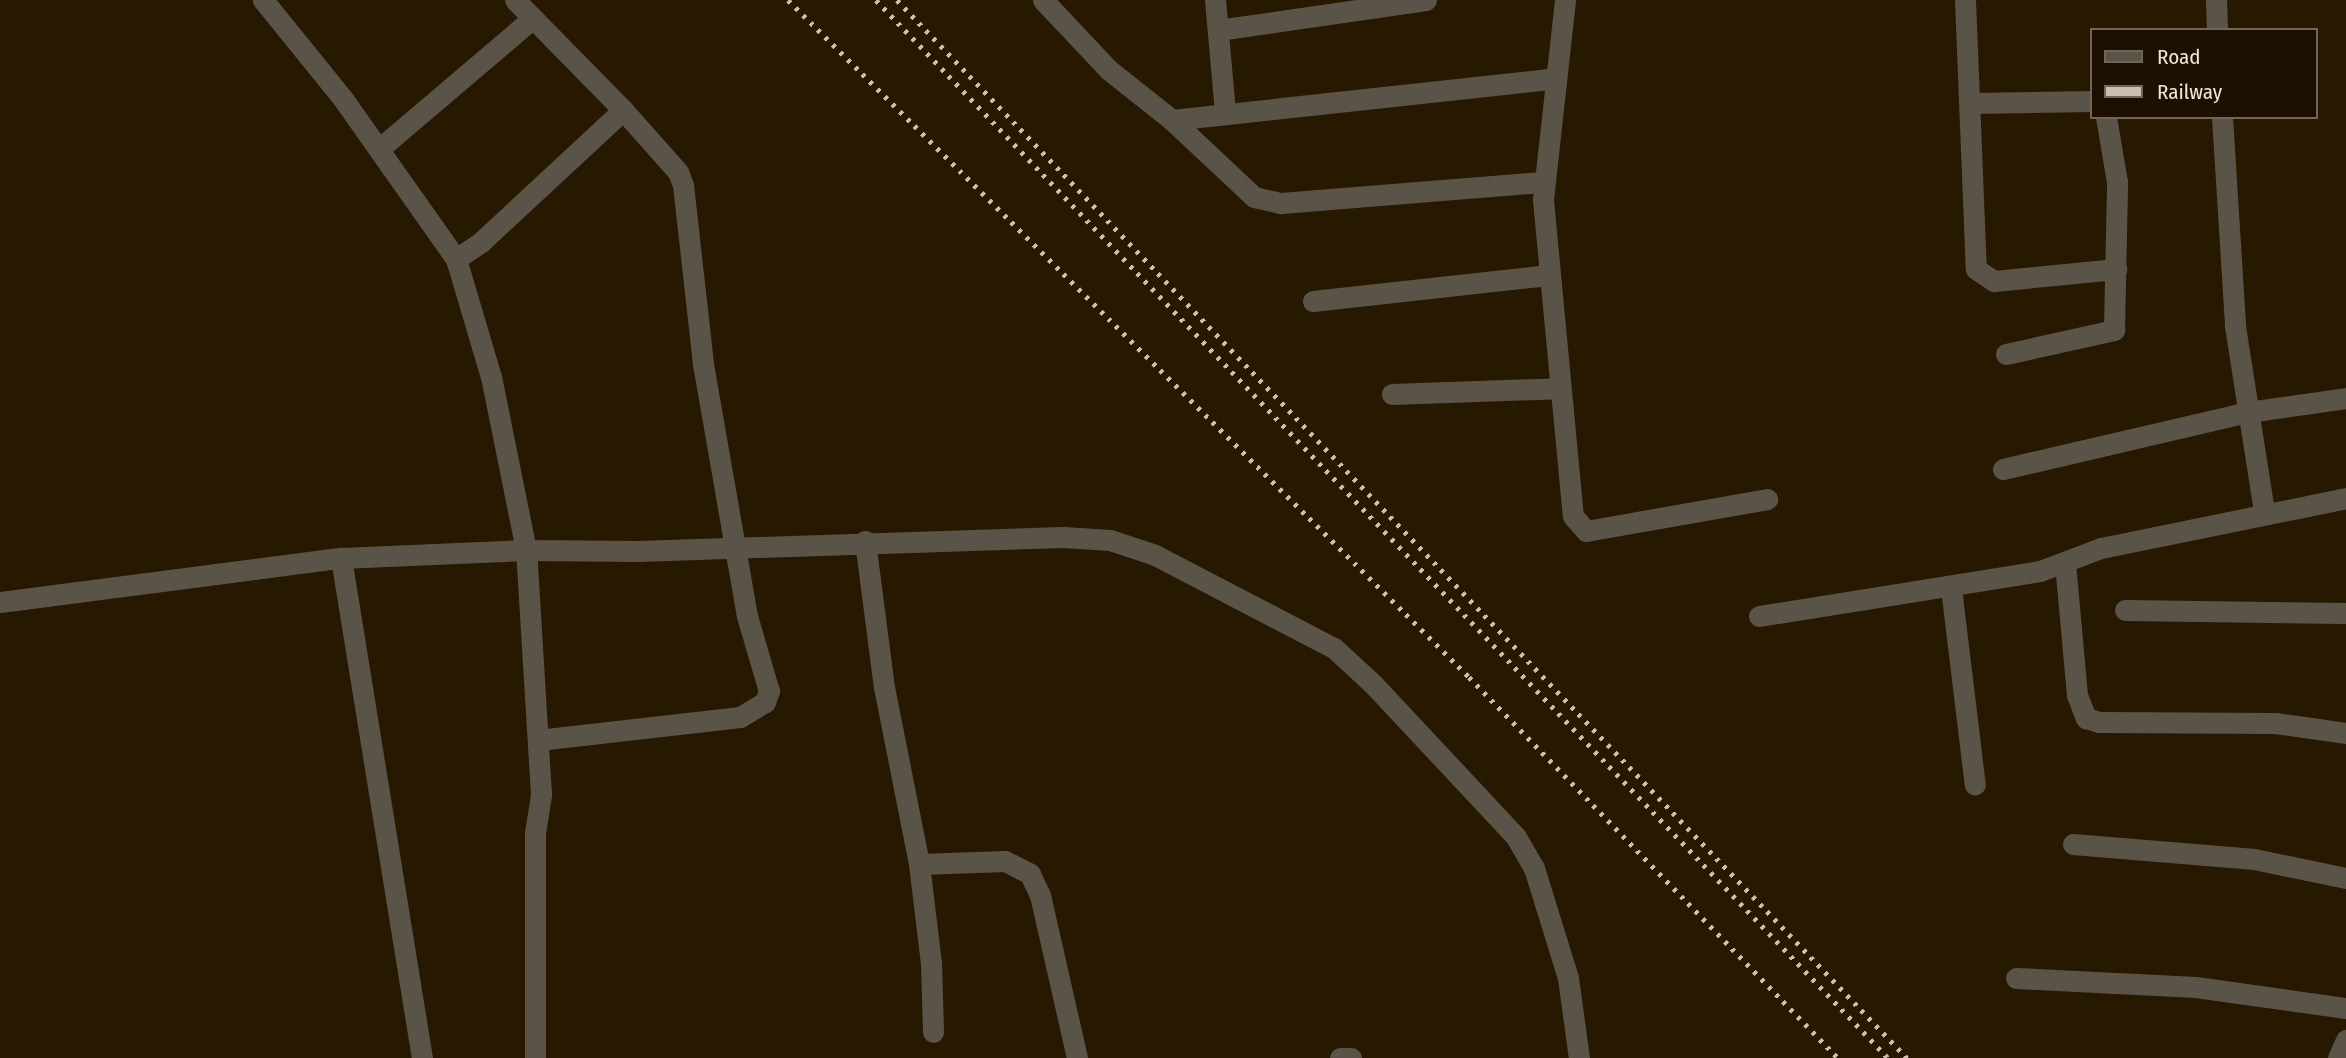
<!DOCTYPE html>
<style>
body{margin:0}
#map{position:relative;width:2346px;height:1058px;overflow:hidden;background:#271900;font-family:"Fira Sans Condensed",sans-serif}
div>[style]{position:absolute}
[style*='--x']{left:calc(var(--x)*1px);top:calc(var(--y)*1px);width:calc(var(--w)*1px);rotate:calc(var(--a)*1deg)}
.street>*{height:21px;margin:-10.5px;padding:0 10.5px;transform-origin:10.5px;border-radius:10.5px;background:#5a5448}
.rail>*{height:5px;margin-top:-2.5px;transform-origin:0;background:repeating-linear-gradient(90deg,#cbc0af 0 3.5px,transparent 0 10.5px)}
span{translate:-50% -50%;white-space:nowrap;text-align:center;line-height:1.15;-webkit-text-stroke:5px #1d1000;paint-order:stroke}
.legend{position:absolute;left:2090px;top:28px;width:228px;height:91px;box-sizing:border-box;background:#1d1000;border:2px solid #716656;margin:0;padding:9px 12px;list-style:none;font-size:21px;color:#f0e6d7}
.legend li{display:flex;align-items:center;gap:14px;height:35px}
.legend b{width:35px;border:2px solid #716656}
</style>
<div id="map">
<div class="street">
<div style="--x:515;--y:0;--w:154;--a:45.5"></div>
<div style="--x:623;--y:110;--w:83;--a:48.4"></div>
<div style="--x:678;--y:172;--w:14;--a:69"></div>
<div style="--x:683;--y:185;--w:180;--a:83.6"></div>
<div style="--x:703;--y:364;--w:256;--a:80.1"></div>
<div style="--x:747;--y:616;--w:78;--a:73.7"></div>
<div style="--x:769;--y:691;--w:12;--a:110"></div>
<div style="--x:765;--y:702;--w:29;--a:149"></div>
<div style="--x:740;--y:717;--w:203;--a:173.5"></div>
<div style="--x:1043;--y:0;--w:96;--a:46.7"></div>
<div style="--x:1109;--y:70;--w:80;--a:38.4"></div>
<div style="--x:1172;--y:120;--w:112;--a:43.2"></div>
<div style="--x:1254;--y:197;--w:28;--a:13"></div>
<div style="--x:1281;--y:203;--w:263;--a:-4.6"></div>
<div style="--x:1215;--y:0;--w:113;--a:84.9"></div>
<div style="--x:1565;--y:0;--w:201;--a:96.3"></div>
<div style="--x:1543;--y:200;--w:317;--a:84.6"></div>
<div style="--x:1573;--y:516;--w:20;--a:49"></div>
<div style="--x:1586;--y:531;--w:184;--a:-10"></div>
<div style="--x:1965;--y:0;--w:269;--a:87.7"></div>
<div style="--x:1976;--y:269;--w:22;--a:34"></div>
<div style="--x:1994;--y:281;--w:123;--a:-5.6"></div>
<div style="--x:2216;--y:0;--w:30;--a:88"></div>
<div style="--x:1218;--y:30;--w:210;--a:-8.2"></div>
<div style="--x:1971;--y:103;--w:121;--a:-0.9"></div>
<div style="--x:2222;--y:117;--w:209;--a:86.4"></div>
<div style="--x:2235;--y:326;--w:188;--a:81.1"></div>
<div style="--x:1172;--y:120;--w:386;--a:-6.2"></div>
<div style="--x:379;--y:149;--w:202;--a:-40.4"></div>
<div style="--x:456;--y:259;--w:30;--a:-34"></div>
<div style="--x:481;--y:242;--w:194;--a:-42.9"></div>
<div style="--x:1313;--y:301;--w:235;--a:-6.3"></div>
<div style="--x:2006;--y:354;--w:111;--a:-12.5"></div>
<div style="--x:2114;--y:330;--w:148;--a:-88.8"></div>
<div style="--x:2117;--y:182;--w:66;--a:-99.6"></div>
<div style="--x:1392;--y:394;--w:168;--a:-2"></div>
<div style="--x:2003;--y:469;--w:252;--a:-13.1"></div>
<div style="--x:2248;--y:412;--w:99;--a:-8.1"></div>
<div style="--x:865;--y:541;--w:147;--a:82.6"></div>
<div style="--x:884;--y:687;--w:180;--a:78.8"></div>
<div style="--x:919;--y:864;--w:100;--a:83.1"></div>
<div style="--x:931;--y:963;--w:69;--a:88.3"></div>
<div style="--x:341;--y:558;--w:507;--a:80.8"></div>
<div style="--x:2065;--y:563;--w:133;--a:84.8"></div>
<div style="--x:2077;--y:695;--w:25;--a:69"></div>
<div style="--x:2086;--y:718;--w:14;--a:17"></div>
<div style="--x:2099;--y:722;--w:176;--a:0.3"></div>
<div style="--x:2275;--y:723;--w:72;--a:8"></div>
<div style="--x:1951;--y:588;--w:198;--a:83.1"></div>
<div style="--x:0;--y:602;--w:344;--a:-7.4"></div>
<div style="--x:341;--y:558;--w:185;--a:-2.5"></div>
<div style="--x:526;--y:550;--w:177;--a:-101.4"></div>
<div style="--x:491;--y:377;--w:123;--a:-106.5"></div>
<div style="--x:456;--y:259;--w:194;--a:-125.2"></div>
<div style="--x:344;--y:100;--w:129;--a:-129"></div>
<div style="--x:2125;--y:610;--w:221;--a:0.8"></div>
<div style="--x:1759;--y:616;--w:285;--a:-9.1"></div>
<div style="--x:2040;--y:571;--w:65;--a:-20.7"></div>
<div style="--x:2101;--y:548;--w:250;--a:-11.5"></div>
<div style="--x:2073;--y:844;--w:182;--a:4.7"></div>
<div style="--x:2254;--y:859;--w:94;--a:11.7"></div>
<div style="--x:919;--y:864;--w:86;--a:-2"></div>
<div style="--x:1005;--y:861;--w:28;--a:27"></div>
<div style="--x:1030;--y:874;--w:23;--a:65"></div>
<div style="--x:1040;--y:895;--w:167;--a:77.2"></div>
<div style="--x:2016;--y:978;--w:180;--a:2.9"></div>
<div style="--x:2196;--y:987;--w:151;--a:8"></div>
<div style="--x:535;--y:1058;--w:225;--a:-90"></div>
<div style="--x:535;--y:833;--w:39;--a:-81"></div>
<div style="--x:541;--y:794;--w:244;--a:-93.5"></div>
<div style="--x:526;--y:550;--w:112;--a:0.5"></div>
<div style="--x:638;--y:551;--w:425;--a:-1.9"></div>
<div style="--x:1063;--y:537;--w:47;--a:3.7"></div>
<div style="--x:1110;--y:540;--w:47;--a:18.4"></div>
<div style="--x:1155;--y:555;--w:202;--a:27.5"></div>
<div style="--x:1334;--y:648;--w:53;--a:42.7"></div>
<div style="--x:1373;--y:684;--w:209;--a:46.9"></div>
<div style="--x:1516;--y:837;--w:36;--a:60"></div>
<div style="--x:1534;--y:868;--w:115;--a:72.8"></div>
<div style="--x:1568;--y:978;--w:81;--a:82.2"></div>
<div style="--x:1340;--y:1058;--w:11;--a:0"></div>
<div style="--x:2338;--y:1058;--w:20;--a:-66"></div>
</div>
<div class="rail">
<div style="--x:788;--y:0;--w:960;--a:44.83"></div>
<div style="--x:1469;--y:677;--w:530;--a:45.92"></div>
<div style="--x:876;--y:0;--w:1464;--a:46.27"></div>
<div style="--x:897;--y:0;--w:1463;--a:46.33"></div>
</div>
<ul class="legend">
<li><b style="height:9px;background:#5a5448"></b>Road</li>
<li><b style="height:9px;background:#cbc0af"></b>Railway</li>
</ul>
</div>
